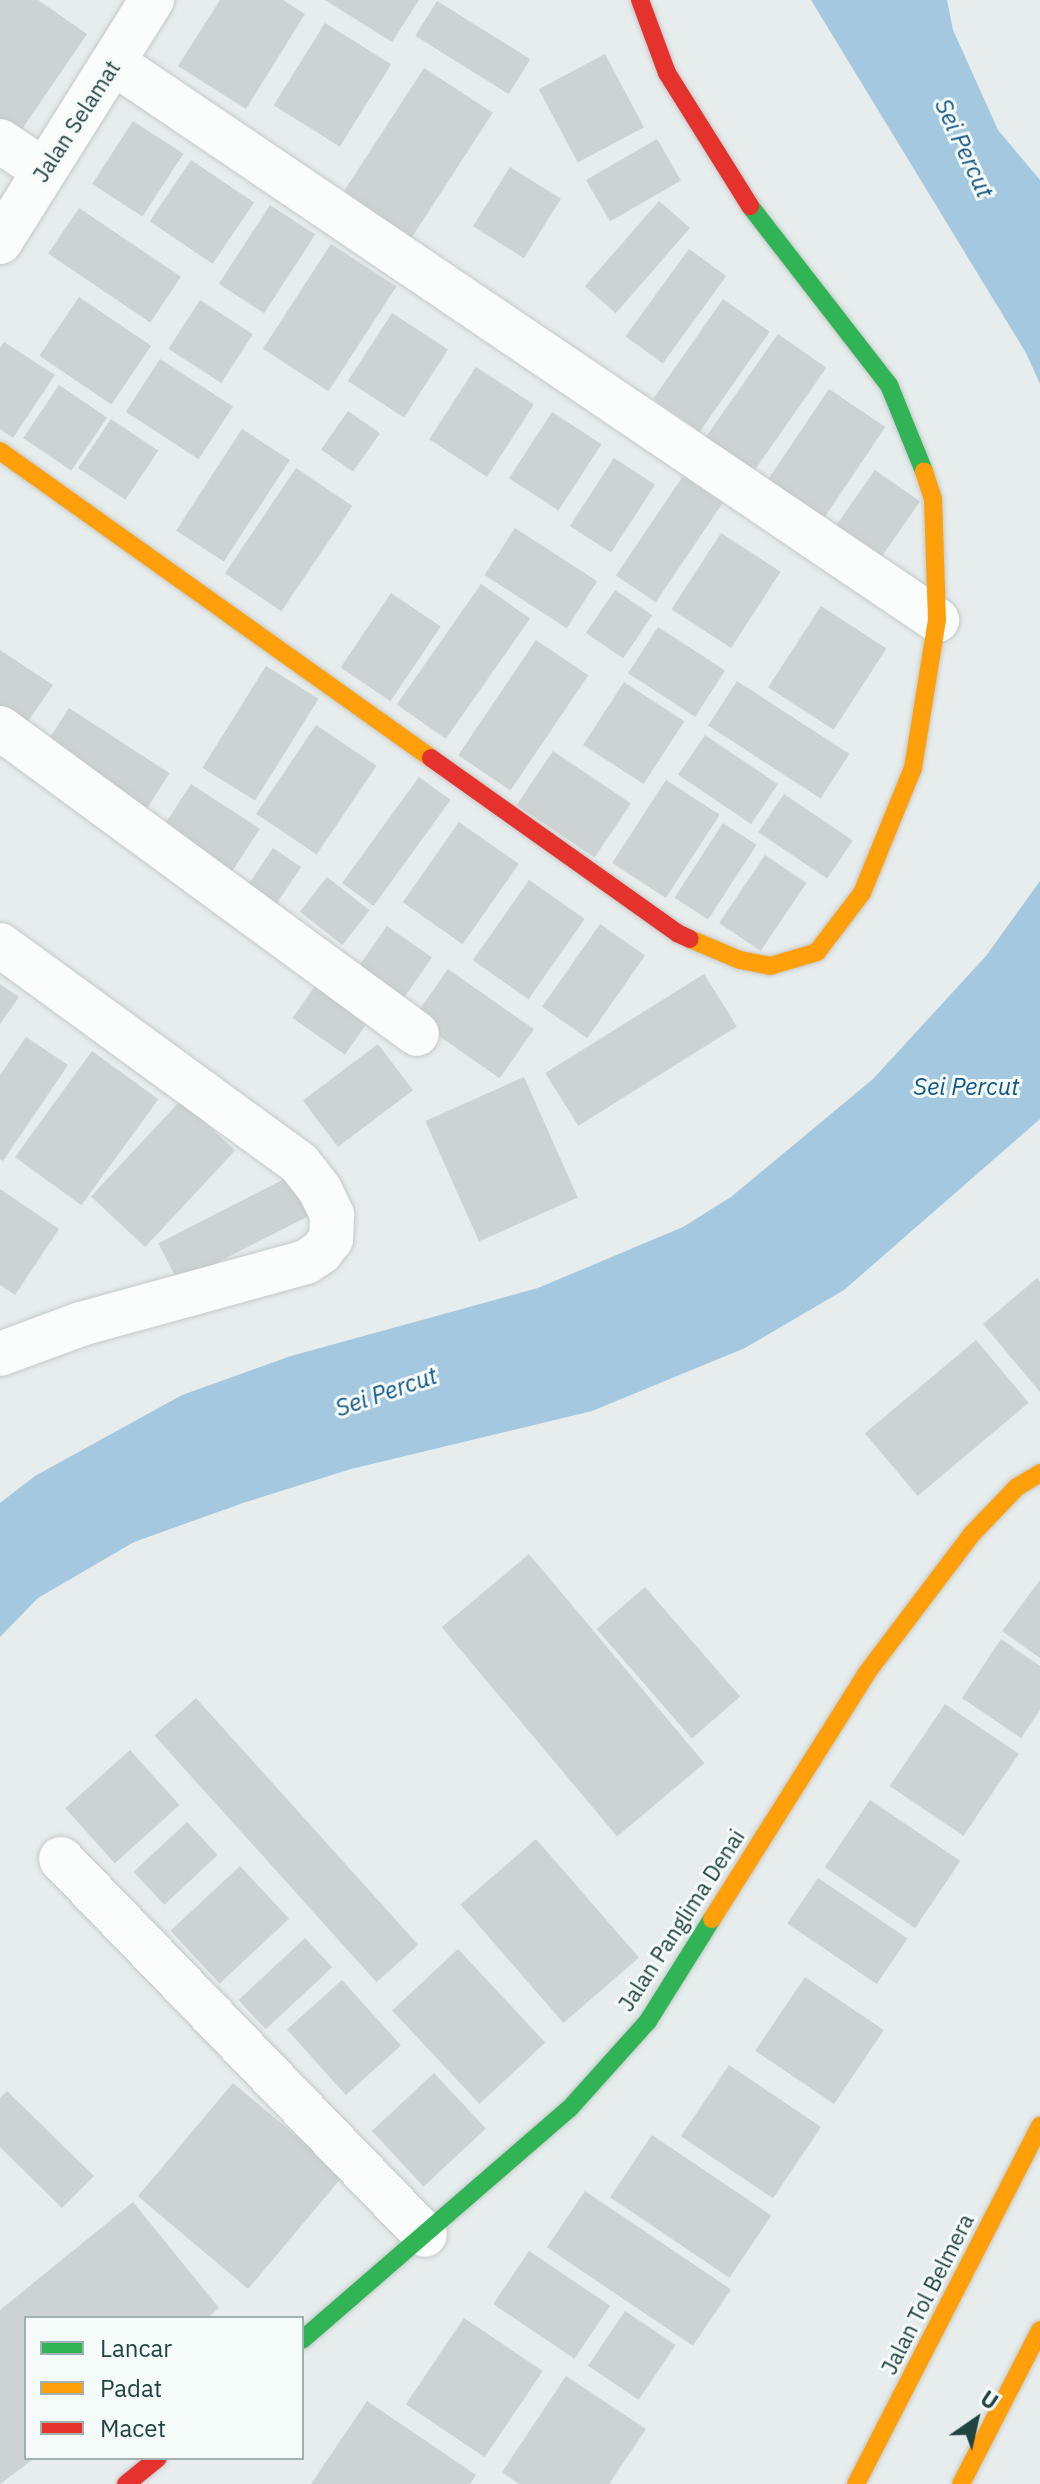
<!DOCTYPE html>
<style>
body{margin:0}
#map{position:relative;width:1040px;height:2484px;overflow:hidden;background:#e7ecec;font-family:"IBM Plex Sans",sans-serif}
div>[style]{position:absolute}
[style*='--x']{left:calc(var(--x)*1px);top:calc(var(--y)*1px);width:calc(var(--w)*1px);rotate:calc(var(--a)*1deg)}
.water>*{inset:0;background:#a3c8df}
.building>*{inset:0;background:#cdd3d2;transform-origin:0 0}
.roads{filter:drop-shadow(0 0 2px #c4c9c9) drop-shadow(0 0 2px #c4c9c9)}
.street>*{height:44px;margin:-22px;padding:0 22px;transform-origin:22px;border-radius:22px;background:#fbfcfc}
.fast>*{height:18px;margin:-9px;padding:0 9px;transform-origin:9px;border-radius:9px;background:#30b455}
.slow>*{height:18px;margin:-9px;padding:0 9px;transform-origin:9px;border-radius:9px;background:#ff9f0a}
.jam>*{height:18px;margin:-9px;padding:0 9px;transform-origin:9px;border-radius:9px;background:#e5322d}
span{translate:-50% -50%;white-space:nowrap;text-align:center;line-height:1.15;-webkit-text-stroke:6px #f5fbf9;paint-order:stroke}
.street-label{font-size:22px;color:#214342}
.water-label{font-size:24px;color:#135787;font-style:italic}
.legend{position:absolute;left:24px;top:2316px;width:280px;height:144px;box-sizing:border-box;background:#f5fbf9;border:2px solid #a0b1b0;margin:0;padding:10px 14px;list-style:none;font-size:24px;color:#214342}
.legend li{display:flex;align-items:center;gap:16px;height:40px}
.legend b{width:40px;border:2px solid #a0b1b0}
.north{position:absolute;left:936px;top:2380px;width:80px;height:80px;-webkit-text-stroke:6px #f5fbf9;paint-order:stroke;rotate:34deg;font-size:22px;font-weight:700;line-height:32px;text-align:center;color:#214342}
.north::after{content:'';display:block;margin:auto;width:28px;height:36px;background:#214342;clip-path:polygon(50% 0,100% 100%,50% 72%,0 100%)}
</style>
<div id="map">
<div class="water">
<div style="clip-path:polygon(811px 0,947px 0,953px 30px,998px 130px,1040px 180px,1040px 384px,1026px 353px)"></div>
<div style="clip-path:polygon(1040px 881px,1040px 1119px,844px 1290px,745px 1348px,592px 1411px,351px 1469px,243px 1503px,134px 1542px,38px 1598px,0 1637px,0 1503px,35px 1476px,182px 1395px,291px 1356px,538px 1288px,683px 1227px,731px 1197px,873px 1079px,986px 956px)"></div>
</div>
<div class="building">
<div style="clip-path:polygon(0 0,38px 0,87px 34px,16px 138px,0 126px)"></div>
<div style="clip-path:polygon(220px 0,283px 0,305px 14px,246px 109px,178px 66px)"></div>
<div style="clip-path:polygon(325px 0,419px 0,392px 42px)"></div>
<div style="left:437px;top:1px;width:110px;height:41px;rotate:32deg"></div>
<div style="left:325px;top:23px;width:78px;height:97px;rotate:32deg"></div>
<div style="left:605px;top:54px;width:83px;height:75px;rotate:62deg"></div>
<div style="left:424px;top:68px;width:82px;height:154px;rotate:33deg"></div>
<div style="left:133px;top:121px;width:60px;height:75px;rotate:33deg"></div>
<div style="left:657px;top:139px;width:48px;height:82px;rotate:60deg"></div>
<div style="left:191px;top:160px;width:76px;height:74px;rotate:34deg"></div>
<div style="left:510px;top:167px;width:60px;height:70px;rotate:32deg"></div>
<div style="left:659px;top:201px;width:41px;height:113px;rotate:41deg"></div>
<div style="left:270px;top:205px;width:54px;height:94px;rotate:33deg"></div>
<div style="left:79px;top:208px;width:123px;height:55px;rotate:34deg"></div>
<div style="left:331px;top:244px;width:78px;height:125px;rotate:33deg"></div>
<div style="left:689px;top:249px;width:46px;height:108px;rotate:36deg"></div>
<div style="left:79px;top:297px;width:87px;height:71px;rotate:34deg"></div>
<div style="left:723px;top:299px;width:57px;height:122px;rotate:35deg"></div>
<div style="left:200px;top:300px;width:63px;height:58px;rotate:33deg"></div>
<div style="left:392px;top:313px;width:67px;height:81px;rotate:33deg"></div>
<div style="left:778px;top:334px;width:59px;height:126px;rotate:35deg"></div>
<div style="clip-path:polygon(4px 342px,55px 375px,13px 438px,0 429px,0 348px)"></div>
<div style="left:160px;top:359px;width:87px;height:63px;rotate:33deg"></div>
<div style="left:476px;top:367px;width:69px;height:86px;rotate:33deg"></div>
<div style="left:59px;top:385px;width:58px;height:64px;rotate:34deg"></div>
<div style="left:829px;top:389px;width:68px;height:116px;rotate:34deg"></div>
<div style="left:348px;top:411px;width:39px;height:47px;rotate:35deg"></div>
<div style="left:552px;top:412px;width:59px;height:79px;rotate:33deg"></div>
<div style="left:111px;top:419px;width:57px;height:59px;rotate:34deg"></div>
<div style="left:242px;top:429px;width:57px;height:121px;rotate:33deg"></div>
<div style="left:614px;top:458px;width:49px;height:81px;rotate:33deg"></div>
<div style="left:296px;top:468px;width:68px;height:127px;rotate:34deg"></div>
<div style="left:875px;top:470px;width:55px;height:75px;rotate:35deg"></div>
<div style="left:683px;top:476px;width:48px;height:120px;rotate:34deg"></div>
<div style="left:515px;top:528px;width:98px;height:56px;rotate:33deg"></div>
<div style="left:721px;top:533px;width:71px;height:91px;rotate:33deg"></div>
<div style="left:481px;top:584px;width:60px;height:147px;rotate:35deg"></div>
<div style="left:615px;top:590px;width:45px;height:52px;rotate:34deg"></div>
<div style="left:391px;top:593px;width:60px;height:90px;rotate:34deg"></div>
<div style="left:821px;top:606px;width:78px;height:97px;rotate:33deg"></div>
<div style="left:658px;top:627px;width:80px;height:55px;rotate:33deg"></div>
<div style="left:536px;top:640px;width:63px;height:139px;rotate:34deg"></div>
<div style="clip-path:polygon(0 650px,53px 685px,15px 740px,0 730px)"></div>
<div style="left:266px;top:666px;width:62px;height:120px;rotate:32deg"></div>
<div style="left:737px;top:681px;width:134px;height:53px;rotate:33deg"></div>
<div style="left:624px;top:682px;width:72px;height:75px;rotate:33deg"></div>
<div style="left:69px;top:708px;width:120px;height:59px;rotate:33deg"></div>
<div style="left:316px;top:725px;width:73px;height:107px;rotate:34deg"></div>
<div style="left:705px;top:735px;width:88px;height:48px;rotate:34deg"></div>
<div style="left:553px;top:751px;width:94px;height:65px;rotate:34deg"></div>
<div style="left:419px;top:777px;width:39px;height:131px;rotate:36deg"></div>
<div style="left:666px;top:780px;width:64px;height:99px;rotate:33deg"></div>
<div style="left:191px;top:784px;width:82px;height:65px;rotate:33deg"></div>
<div style="left:784px;top:794px;width:83px;height:46px;rotate:34deg"></div>
<div style="left:459px;top:822px;width:73px;height:98px;rotate:35deg"></div>
<div style="left:723px;top:823px;width:40px;height:89px;rotate:33deg"></div>
<div style="left:273px;top:848px;width:34px;height:50px;rotate:34deg"></div>
<div style="left:765px;top:855px;width:50px;height:82px;rotate:34deg"></div>
<div style="left:327px;top:877px;width:54px;height:44px;rotate:38deg"></div>
<div style="left:529px;top:880px;width:68px;height:98px;rotate:35deg"></div>
<div style="left:600px;top:924px;width:55px;height:101px;rotate:35deg"></div>
<div style="left:387px;top:926px;width:55px;height:60px;rotate:35deg"></div>
<div style="left:448px;top:969px;width:105px;height:60px;rotate:35deg"></div>
<div style="left:324px;top:973px;width:64px;height:55px;rotate:35deg"></div>
<div style="left:704px;top:974px;width:62px;height:187px;rotate:58deg"></div>
<div style="clip-path:polygon(0 984px,19px 997px,0 1024px)"></div>
<div style="clip-path:polygon(26px 1037px,68px 1065px,3px 1161px,0 1159px,0 1075px)"></div>
<div style="left:378px;top:1044px;width:58px;height:94px;rotate:53deg"></div>
<div style="left:92px;top:1051px;width:82px;height:131px;rotate:36deg"></div>
<div style="left:524px;top:1077px;width:132px;height:108px;rotate:66deg"></div>
<div style="left:181px;top:1100px;width:74px;height:132px;rotate:43deg"></div>
<div style="left:300px;top:1171px;width:44px;height:159px;rotate:63deg"></div>
<div style="clip-path:polygon(0 1189px,59px 1229px,15px 1295px,0 1285px)"></div>
<div style="clip-path:polygon(1037px 1278px,1040px 1282px,1040px 1392px,983px 1324px)"></div>
<div style="left:976px;top:1340px;width:82px;height:145px;rotate:50deg"></div>
<div style="left:529px;top:1554px;width:273px;height:114px;rotate:50deg"></div>
<div style="clip-path:polygon(1040px 1580px,1040px 1658px,1002px 1631px)"></div>
<div style="left:645px;top:1587px;width:145px;height:64px;rotate:49deg"></div>
<div style="clip-path:polygon(1001px 1639px,1040px 1666px,1040px 1710px,1021px 1738px,962px 1698px)"></div>
<div style="left:196px;top:1698px;width:332px;height:56px;rotate:48deg"></div>
<div style="left:945px;top:1704px;width:89px;height:99px;rotate:34deg"></div>
<div style="left:130px;top:1750px;width:74px;height:87px;rotate:48deg"></div>
<div style="left:870px;top:1800px;width:109px;height:81px;rotate:34deg"></div>
<div style="left:187px;top:1822px;width:45px;height:73px;rotate:47deg"></div>
<div style="left:536px;top:1839px;width:157px;height:100px;rotate:49deg"></div>
<div style="left:240px;top:1866px;width:72px;height:95px;rotate:47deg"></div>
<div style="left:818px;top:1878px;width:108px;height:55px;rotate:34deg"></div>
<div style="left:305px;top:1938px;width:40px;height:91px;rotate:47deg"></div>
<div style="left:458px;top:1949px;width:128px;height:90px;rotate:47deg"></div>
<div style="left:805px;top:1977px;width:95px;height:89px;rotate:34deg"></div>
<div style="left:342px;top:1980px;width:88px;height:74px;rotate:48deg"></div>
<div style="left:729px;top:2065px;width:111px;height:86px;rotate:34deg"></div>
<div style="left:434px;top:2073px;width:76px;height:85px;rotate:47deg"></div>
<div style="left:233px;top:2083px;width:144px;height:148px;rotate:40deg"></div>
<div style="clip-path:polygon(7px 2091px,94px 2176px,62px 2208px,0 2147px,0 2098px)"></div>
<div style="left:652px;top:2135px;width:144px;height:75px;rotate:34deg"></div>
<div style="left:585px;top:2191px;width:176px;height:68px;rotate:34deg"></div>
<div style="clip-path:polygon(133px 2202px,219px 2308px,207px 2318px,26px 2318px,26px 2458px,35px 2458px,0 2484px,0 2310px)"></div>
<div style="left:529px;top:2251px;width:98px;height:64px;rotate:34deg"></div>
<div style="left:625px;top:2311px;width:61px;height:66px;rotate:34deg"></div>
<div style="left:464px;top:2318px;width:95px;height:104px;rotate:34deg"></div>
<div style="clip-path:polygon(566px 2376px,646px 2429px,609px 2484px,519px 2484px,502px 2472px)"></div>
<div style="clip-path:polygon(367px 2401px,476px 2475px,470px 2484px,311px 2484px)"></div>
</div>
<div class="roads">
<div class="street">
<div style="--x:114;--y:63;--w:994;--a:34.09"></div>
<div style="--x:0;--y:141;--w:52;--a:34"></div>
<div style="--x:0;--y:242;--w:286;--a:-57.9"></div>
<div style="--x:0;--y:728;--w:517;--a:36.27"></div>
<div style="--x:0;--y:945;--w:371;--a:36.1"></div>
<div style="--x:300;--y:1164;--w:33;--a:52"></div>
<div style="--x:320;--y:1190;--w:28;--a:64"></div>
<div style="--x:332;--y:1215;--w:24;--a:92"></div>
<div style="--x:331;--y:1239;--w:16;--a:128"></div>
<div style="--x:321;--y:1252;--w:18;--a:146"></div>
<div style="--x:306;--y:1262;--w:233;--a:164.6"></div>
<div style="--x:81;--y:1324;--w:86;--a:159.7"></div>
<div style="--x:61;--y:1859;--w:523;--a:45.93"></div>
</div>
<div class="fast">
<div style="--x:750;--y:206;--w:227;--a:52.2"></div>
<div style="--x:889;--y:385;--w:93;--a:67.9"></div>
<div style="--x:302;--y:2340;--w:354;--a:-40.9"></div>
<div style="--x:570;--y:2108;--w:117;--a:-48.1"></div>
<div style="--x:648;--y:2021;--w:120;--a:-57.9"></div>
</div>
<div class="slow">
<div style="--x:0;--y:451;--w:529;--a:35.46"></div>
<div style="--x:690;--y:939;--w:54;--a:22.8"></div>
<div style="--x:740;--y:960;--w:31;--a:11"></div>
<div style="--x:770;--y:966;--w:49;--a:-16.6"></div>
<div style="--x:817;--y:952;--w:74;--a:-52.7"></div>
<div style="--x:862;--y:893;--w:135;--a:-67.8"></div>
<div style="--x:913;--y:768;--w:150;--a:-80.8"></div>
<div style="--x:937;--y:620;--w:121;--a:-91.9"></div>
<div style="--x:933;--y:499;--w:29;--a:-108"></div>
<div style="--x:712;--y:1919;--w:289;--a:-57.8"></div>
<div style="--x:866;--y:1674;--w:176;--a:-52.9"></div>
<div style="--x:972;--y:1534;--w:65;--a:-46.2"></div>
<div style="--x:1017;--y:1487;--w:27;--a:-31"></div>
<div style="--x:856;--y:2484;--w:403;--a:-62.8"></div>
<div style="--x:961;--y:2484;--w:173;--a:-62.8"></div>
</div>
<div class="jam">
<div style="--x:640;--y:0;--w:78;--a:69.7"></div>
<div style="--x:667;--y:73;--w:157;--a:58"></div>
<div style="--x:431;--y:758;--w:302;--a:35.4"></div>
<div style="--x:677;--y:933;--w:14;--a:25"></div>
<div style="--x:126;--y:2484;--w:41;--a:-39.1"></div>
</div>
</div>
<div class="street-label">
<span style="left:76px;top:121px;rotate:-57deg">Jalan Selamat</span>
<span style="left:681px;top:1920px;rotate:-57deg">Jalan Panglima Denai</span>
<span style="left:927px;top:2294px;rotate:-63deg">Jalan Tol Belmera</span>
</div>
<div class="water-label">
<span style="left:964px;top:148px;rotate:65deg">Sei Percut</span>
<span style="left:966px;top:1087px">Sei Percut</span>
<span style="left:386px;top:1392px;rotate:-19deg">Sei Percut</span>
</div>
<ul class="legend">
<li><b style="height:10px;background:#30b455"></b>Lancar</li>
<li><b style="height:10px;background:#ff9f0a"></b>Padat</li>
<li><b style="height:10px;background:#e5322d"></b>Macet</li>
</ul>
<div class="north">U</div>
</div>
